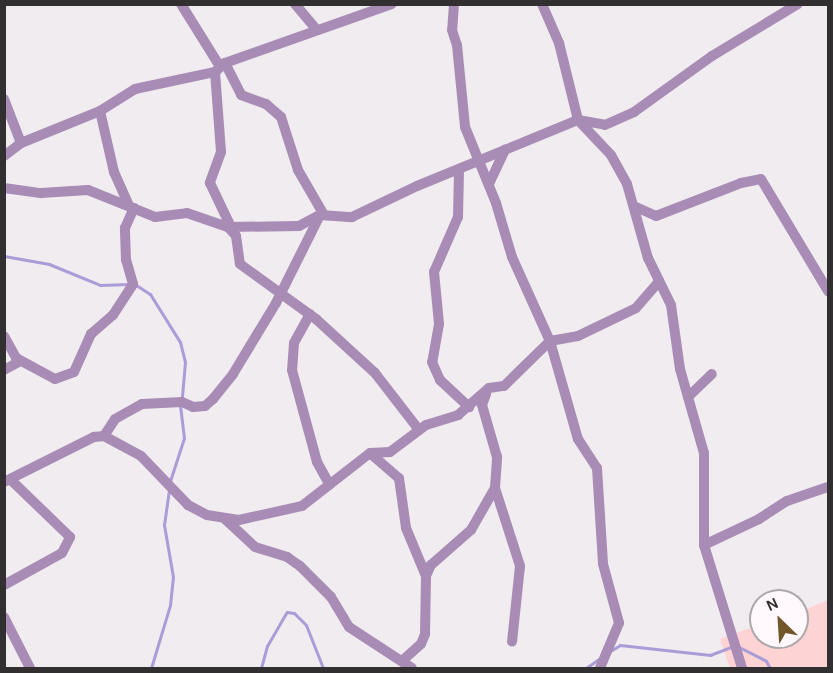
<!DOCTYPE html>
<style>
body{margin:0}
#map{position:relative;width:833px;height:673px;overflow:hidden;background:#f1ecf0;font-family:Karla,sans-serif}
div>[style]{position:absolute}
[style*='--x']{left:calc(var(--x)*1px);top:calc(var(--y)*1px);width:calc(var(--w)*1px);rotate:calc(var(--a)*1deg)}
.green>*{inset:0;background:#fed3d4}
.stream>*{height:3px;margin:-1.5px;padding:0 1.5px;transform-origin:1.5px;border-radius:1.5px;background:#ab9cd8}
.minor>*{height:10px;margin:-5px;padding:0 5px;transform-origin:5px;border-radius:5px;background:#a98cb5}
span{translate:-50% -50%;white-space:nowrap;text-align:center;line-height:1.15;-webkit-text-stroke:6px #fff9fd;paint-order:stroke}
.frame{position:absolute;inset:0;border:6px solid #312f30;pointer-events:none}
.north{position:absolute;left:749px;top:589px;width:60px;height:60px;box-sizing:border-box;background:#fff9fd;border:2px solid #ada8ab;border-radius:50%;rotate:335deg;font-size:16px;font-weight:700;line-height:24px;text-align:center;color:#312f30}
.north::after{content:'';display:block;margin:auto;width:21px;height:27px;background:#73572a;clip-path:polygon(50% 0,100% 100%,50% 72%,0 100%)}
</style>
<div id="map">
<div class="green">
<div style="clip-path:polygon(828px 600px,828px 668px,730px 668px,720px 639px,761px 624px,761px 637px,797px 637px,797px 613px)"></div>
</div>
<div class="stream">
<div style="--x:4;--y:256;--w:46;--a:10.1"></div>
<div style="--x:49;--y:264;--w:55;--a:22.4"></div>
<div style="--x:100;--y:285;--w:30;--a:-2"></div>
<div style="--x:136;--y:285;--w:17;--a:33"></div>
<div style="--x:150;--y:294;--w:57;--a:58"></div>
<div style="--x:180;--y:342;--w:21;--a:76"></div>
<div style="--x:185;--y:362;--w:36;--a:95"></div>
<div style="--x:170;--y:481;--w:45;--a:-72"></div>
<div style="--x:184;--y:438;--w:34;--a:-97"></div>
<div style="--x:739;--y:647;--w:30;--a:27"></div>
<div style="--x:766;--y:661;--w:8;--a:60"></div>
<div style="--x:612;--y:650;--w:9;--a:-32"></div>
<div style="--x:620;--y:645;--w:91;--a:6.3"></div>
<div style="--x:710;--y:655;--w:26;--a:-21"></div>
<div style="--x:151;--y:668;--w:66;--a:-73.2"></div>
<div style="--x:170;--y:605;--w:28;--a:-84"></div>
<div style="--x:173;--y:577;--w:53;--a:-99.8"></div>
<div style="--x:164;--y:525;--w:37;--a:-82"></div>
<div style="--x:261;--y:668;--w:23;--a:-75"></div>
<div style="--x:267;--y:646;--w:39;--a:-60"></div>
<div style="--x:287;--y:612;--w:7;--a:8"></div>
<div style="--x:294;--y:613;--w:17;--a:45"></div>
<div style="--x:306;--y:625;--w:46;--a:68.4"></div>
<div style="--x:586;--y:668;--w:16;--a:-35"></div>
</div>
<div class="minor">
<div style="--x:181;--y:4;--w:72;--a:58.1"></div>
<div style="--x:295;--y:4;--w:34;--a:50"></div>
<div style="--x:454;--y:4;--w:26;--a:94"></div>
<div style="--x:452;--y:30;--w:16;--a:72"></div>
<div style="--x:457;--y:45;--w:82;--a:84.4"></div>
<div style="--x:465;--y:127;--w:82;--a:67.8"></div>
<div style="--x:496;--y:203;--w:56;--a:73.5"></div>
<div style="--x:512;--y:257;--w:92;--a:65.7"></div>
<div style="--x:550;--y:341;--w:102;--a:74.1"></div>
<div style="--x:578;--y:439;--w:35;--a:57"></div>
<div style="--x:597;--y:468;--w:96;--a:86.4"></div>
<div style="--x:603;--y:564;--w:61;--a:74.8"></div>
<div style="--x:619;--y:623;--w:49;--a:112.9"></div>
<div style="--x:542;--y:4;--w:43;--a:66.4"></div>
<div style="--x:559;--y:43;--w:79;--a:76.1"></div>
<div style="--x:578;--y:120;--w:48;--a:46.7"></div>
<div style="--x:611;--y:155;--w:33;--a:61"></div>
<div style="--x:627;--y:184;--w:77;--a:74.2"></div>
<div style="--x:648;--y:258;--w:52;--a:63.9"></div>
<div style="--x:671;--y:305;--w:65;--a:82"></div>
<div style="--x:680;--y:369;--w:87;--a:74.1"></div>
<div style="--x:704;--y:453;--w:92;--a:90"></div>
<div style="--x:704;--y:545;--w:129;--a:72.8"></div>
<div style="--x:225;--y:63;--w:36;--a:63"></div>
<div style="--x:241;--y:95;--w:27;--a:20"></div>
<div style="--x:266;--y:104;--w:20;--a:41"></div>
<div style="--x:281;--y:117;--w:56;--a:72.2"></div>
<div style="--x:298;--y:170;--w:52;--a:60"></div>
<div style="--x:215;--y:72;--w:80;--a:85.7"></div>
<div style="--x:221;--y:152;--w:33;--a:110"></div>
<div style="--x:210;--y:183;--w:49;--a:64.5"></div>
<div style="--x:4;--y:99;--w:47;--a:68.9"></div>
<div style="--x:100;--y:111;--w:63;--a:77.1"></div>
<div style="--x:114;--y:172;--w:36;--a:66"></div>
<div style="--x:4;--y:156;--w:21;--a:-37"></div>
<div style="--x:21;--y:143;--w:85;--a:-22.1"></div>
<div style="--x:100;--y:111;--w:41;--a:-32.2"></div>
<div style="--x:135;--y:89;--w:82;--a:-12"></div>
<div style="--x:215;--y:72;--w:13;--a:-42"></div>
<div style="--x:225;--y:63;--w:177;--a:-19.5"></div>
<div style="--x:459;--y:170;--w:47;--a:91.2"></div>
<div style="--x:458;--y:217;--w:60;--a:113.6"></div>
<div style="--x:434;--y:272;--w:52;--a:84.5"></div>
<div style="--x:439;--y:324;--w:39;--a:100"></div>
<div style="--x:432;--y:362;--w:20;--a:66"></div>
<div style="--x:440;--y:380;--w:40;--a:43"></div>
<div style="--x:489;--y:184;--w:38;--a:-65"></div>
<div style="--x:4;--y:188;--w:37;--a:8"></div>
<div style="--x:41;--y:193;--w:47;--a:-3.7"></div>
<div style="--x:88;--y:190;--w:72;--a:21.9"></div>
<div style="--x:155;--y:217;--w:32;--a:-7"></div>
<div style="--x:187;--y:213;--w:43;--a:18.9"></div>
<div style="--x:228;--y:227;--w:71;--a:-0.8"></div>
<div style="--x:299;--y:226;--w:24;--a:-28"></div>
<div style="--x:320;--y:215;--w:32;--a:4"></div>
<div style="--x:352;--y:217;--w:72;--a:-25.5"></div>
<div style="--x:417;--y:186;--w:174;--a:-22.3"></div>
<div style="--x:578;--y:120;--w:27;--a:10"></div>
<div style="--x:605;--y:125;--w:32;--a:-24"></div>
<div style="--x:634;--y:112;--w:96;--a:-35.7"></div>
<div style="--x:712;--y:56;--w:100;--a:-31.2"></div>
<div style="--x:636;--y:207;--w:22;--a:24"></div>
<div style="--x:656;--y:216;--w:91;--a:-21.2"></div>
<div style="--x:741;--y:183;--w:20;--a:-11"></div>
<div style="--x:761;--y:179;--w:131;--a:59.1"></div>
<div style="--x:228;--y:227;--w:12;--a:48"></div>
<div style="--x:236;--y:236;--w:28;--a:82"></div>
<div style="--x:240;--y:264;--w:94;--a:35.9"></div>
<div style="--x:316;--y:319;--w:80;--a:42.5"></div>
<div style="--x:375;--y:373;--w:72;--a:52.3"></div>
<div style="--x:310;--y:314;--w:33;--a:119"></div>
<div style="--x:294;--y:343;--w:27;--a:94"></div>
<div style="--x:292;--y:370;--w:95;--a:74.8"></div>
<div style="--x:317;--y:462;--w:26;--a:61"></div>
<div style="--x:4;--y:336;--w:25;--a:61"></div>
<div style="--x:16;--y:358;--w:44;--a:28.3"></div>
<div style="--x:55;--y:379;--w:20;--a:-20"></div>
<div style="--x:74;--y:372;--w:42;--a:-65.9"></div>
<div style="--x:91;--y:334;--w:29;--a:-41"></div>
<div style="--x:113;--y:315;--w:37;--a:-57"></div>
<div style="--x:133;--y:284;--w:25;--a:-106"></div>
<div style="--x:126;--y:260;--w:32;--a:-92"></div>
<div style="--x:125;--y:228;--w:22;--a:-66"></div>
<div style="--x:4;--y:370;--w:18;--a:-29"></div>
<div style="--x:688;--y:397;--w:33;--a:-44"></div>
<div style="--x:104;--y:436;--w:20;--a:-57"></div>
<div style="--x:115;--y:419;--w:31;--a:-29"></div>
<div style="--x:142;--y:404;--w:40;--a:-2.9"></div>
<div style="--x:182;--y:402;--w:12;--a:24"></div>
<div style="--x:193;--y:407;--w:12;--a:-5"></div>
<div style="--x:205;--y:406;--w:11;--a:-41"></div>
<div style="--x:213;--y:399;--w:32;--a:-51"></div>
<div style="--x:233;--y:374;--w:83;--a:-58.8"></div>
<div style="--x:276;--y:303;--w:98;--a:-63.4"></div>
<div style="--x:371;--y:454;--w:37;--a:41"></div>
<div style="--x:399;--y:478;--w:50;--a:82"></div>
<div style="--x:406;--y:528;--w:52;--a:67.4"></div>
<div style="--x:4;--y:482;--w:101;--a:-26.6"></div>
<div style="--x:94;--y:437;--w:10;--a:-6"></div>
<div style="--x:104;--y:436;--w:42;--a:28.4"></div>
<div style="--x:141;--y:456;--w:68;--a:46.2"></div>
<div style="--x:188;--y:505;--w:21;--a:28"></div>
<div style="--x:207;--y:515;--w:32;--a:9"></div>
<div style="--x:239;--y:520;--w:65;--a:-12.5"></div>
<div style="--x:302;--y:506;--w:86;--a:-37.9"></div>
<div style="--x:370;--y:453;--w:20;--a:-3"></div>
<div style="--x:390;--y:452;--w:45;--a:-36.9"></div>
<div style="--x:426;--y:425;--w:34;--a:-17"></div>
<div style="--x:458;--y:415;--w:41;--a:-41.1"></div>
<div style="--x:489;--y:388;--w:15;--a:-8"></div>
<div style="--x:504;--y:386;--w:64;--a:-44.4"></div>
<div style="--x:550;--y:341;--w:28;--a:-10"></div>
<div style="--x:578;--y:336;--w:64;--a:-25.8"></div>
<div style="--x:636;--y:308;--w:35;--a:-49"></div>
<div style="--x:495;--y:488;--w:82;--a:72.2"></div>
<div style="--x:520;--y:566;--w:76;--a:96"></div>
<div style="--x:225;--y:519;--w:41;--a:43"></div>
<div style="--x:255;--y:547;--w:34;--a:17"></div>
<div style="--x:287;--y:557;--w:16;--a:35"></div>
<div style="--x:300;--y:566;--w:44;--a:45"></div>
<div style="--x:331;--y:597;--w:35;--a:59"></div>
<div style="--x:349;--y:627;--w:75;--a:33.1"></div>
<div style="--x:704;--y:545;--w:61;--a:-25.3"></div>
<div style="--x:759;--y:519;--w:33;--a:-33"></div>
<div style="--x:787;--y:501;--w:43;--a:-18.9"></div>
<div style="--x:4;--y:585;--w:66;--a:-28.9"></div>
<div style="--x:62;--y:553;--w:18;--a:-63"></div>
<div style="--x:70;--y:537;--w:83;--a:-136"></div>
<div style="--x:4;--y:617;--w:57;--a:63"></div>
<div style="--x:402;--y:661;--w:25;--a:-42"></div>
<div style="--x:421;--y:644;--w:11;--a:-68"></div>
<div style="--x:425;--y:634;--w:58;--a:-89"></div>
<div style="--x:426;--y:576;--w:12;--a:-66"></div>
<div style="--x:431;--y:565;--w:53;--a:-41.2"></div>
<div style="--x:471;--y:530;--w:48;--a:-60.3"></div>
<div style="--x:495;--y:488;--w:31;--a:-86"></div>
<div style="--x:497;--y:457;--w:54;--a:-106.1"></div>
<div style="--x:482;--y:405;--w:12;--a:-70"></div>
</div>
<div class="frame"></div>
<div class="north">N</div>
</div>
